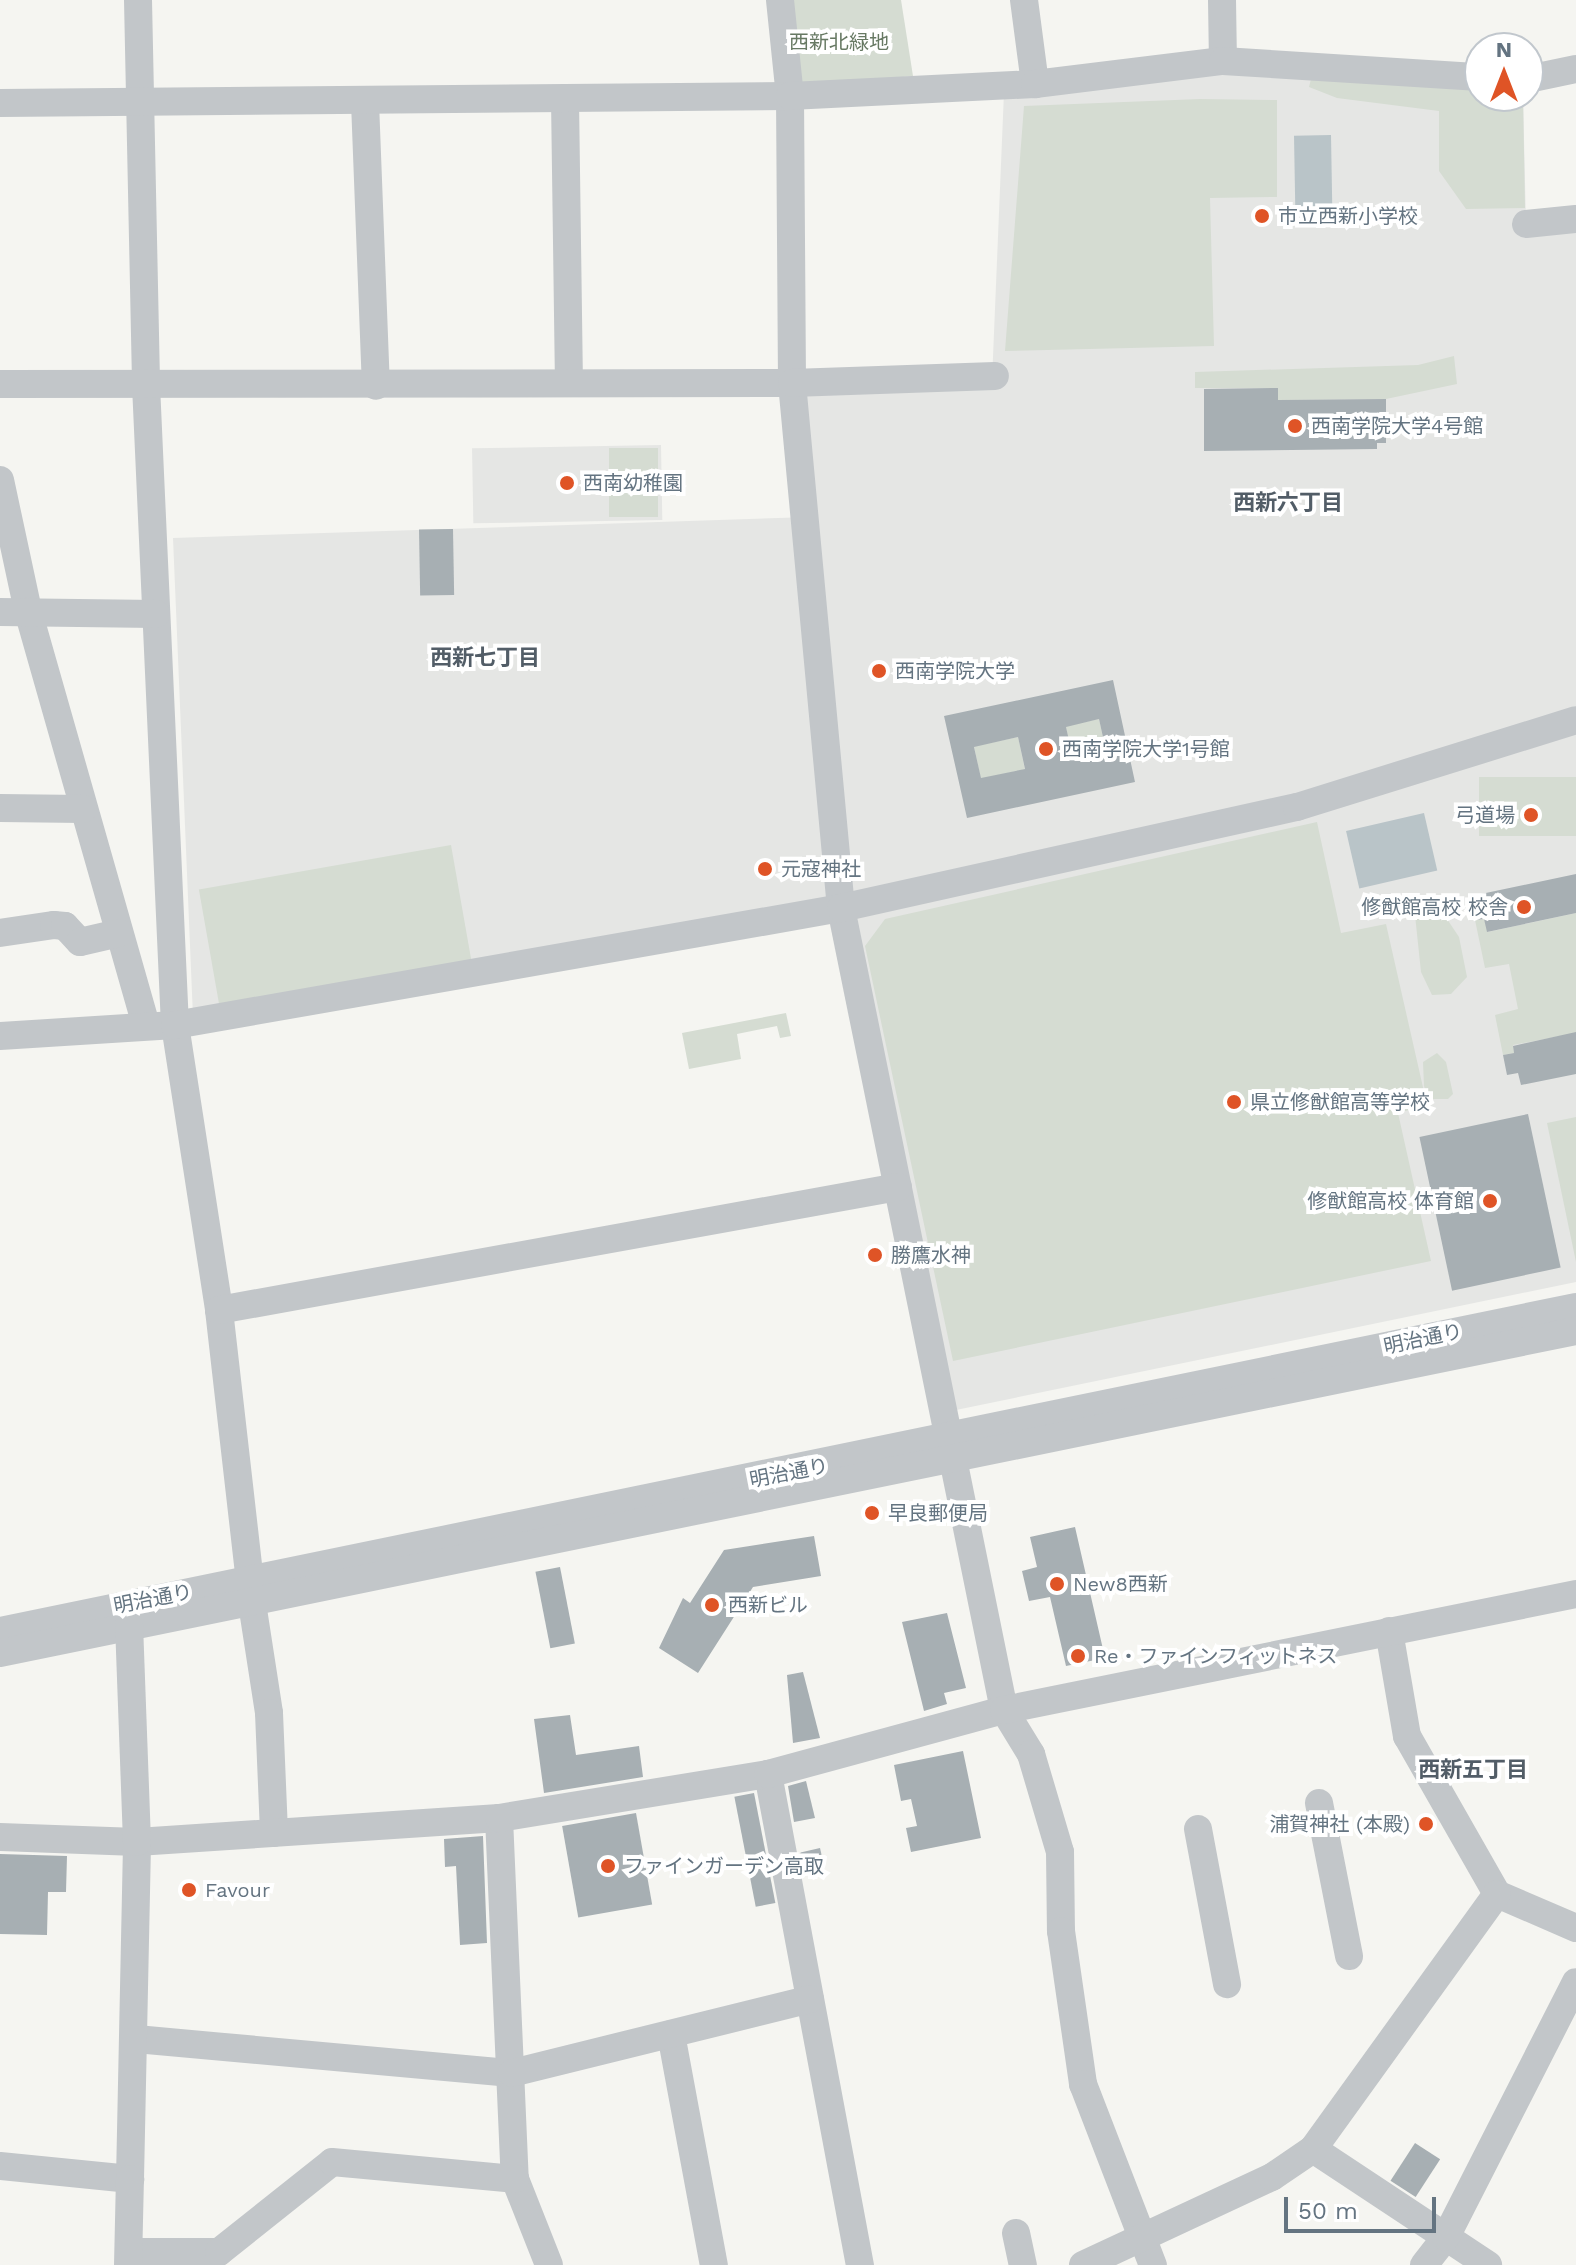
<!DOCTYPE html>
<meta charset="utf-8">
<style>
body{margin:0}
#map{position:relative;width:1576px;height:2265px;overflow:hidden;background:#f5f5f1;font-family:"Work Sans","Noto Sans JP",sans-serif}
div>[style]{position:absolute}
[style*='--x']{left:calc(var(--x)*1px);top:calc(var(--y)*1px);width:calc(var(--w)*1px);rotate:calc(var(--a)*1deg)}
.built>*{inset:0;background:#e5e6e4;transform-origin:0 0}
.green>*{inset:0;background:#d5dcd2;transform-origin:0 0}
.water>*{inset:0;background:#b9c4c8;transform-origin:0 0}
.building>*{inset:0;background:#a7afb3;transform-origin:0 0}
.minor>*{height:28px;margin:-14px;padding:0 14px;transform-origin:14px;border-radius:14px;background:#c2c6c9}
.dots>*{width:22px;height:22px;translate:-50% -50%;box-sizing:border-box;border:4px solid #fff;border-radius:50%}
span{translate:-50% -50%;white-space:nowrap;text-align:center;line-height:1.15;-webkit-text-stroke:8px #fff;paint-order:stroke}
.park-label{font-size:20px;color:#677963}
.poi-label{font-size:20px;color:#647481}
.left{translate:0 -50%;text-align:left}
.right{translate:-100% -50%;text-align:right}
.street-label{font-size:20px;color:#647481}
.neighbourhood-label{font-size:22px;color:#525d67;font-weight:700}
.north{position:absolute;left:1464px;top:32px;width:80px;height:80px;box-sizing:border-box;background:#fff;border:2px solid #c1c7cd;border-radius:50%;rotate:0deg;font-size:22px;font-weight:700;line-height:32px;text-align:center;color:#647481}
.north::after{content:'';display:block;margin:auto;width:28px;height:36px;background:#df5426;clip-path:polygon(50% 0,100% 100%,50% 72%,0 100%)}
.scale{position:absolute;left:1284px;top:2197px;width:152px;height:36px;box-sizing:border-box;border:4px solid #647481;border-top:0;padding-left:10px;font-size:24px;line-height:28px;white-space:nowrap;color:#647481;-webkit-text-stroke:6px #fff;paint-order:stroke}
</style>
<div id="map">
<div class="built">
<div style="clip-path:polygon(1224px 70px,1523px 96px,1526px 224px,1576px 226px,1576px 708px,1299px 796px,871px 891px,193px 1017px,173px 538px,810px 517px,800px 389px,992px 381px,1004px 92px)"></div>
<div style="left:661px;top:445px;width:75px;height:189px;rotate:89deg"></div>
<div style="clip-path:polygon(1576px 727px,1576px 1282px,956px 1410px,854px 921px,861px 911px)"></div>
</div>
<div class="green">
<div style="clip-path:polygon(792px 0,901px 0,913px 76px,800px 87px)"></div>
<div style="clip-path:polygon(1312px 75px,1480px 84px,1480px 96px,1523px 96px,1525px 208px,1466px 209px,1439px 171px,1439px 111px,1337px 98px,1309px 87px)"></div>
<div style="clip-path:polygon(1200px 99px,1277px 100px,1277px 197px,1210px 198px,1214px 346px,1005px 351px,1024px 106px)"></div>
<div style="clip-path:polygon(1454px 356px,1457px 384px,1386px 399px,1278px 400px,1278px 388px,1195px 388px,1195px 372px,1418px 365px)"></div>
<div style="left:609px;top:448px;width:49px;height:69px"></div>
<div style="left:1099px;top:719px;width:33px;height:34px;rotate:78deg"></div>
<div style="left:1018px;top:737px;width:33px;height:45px;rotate:78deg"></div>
<div style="left:1576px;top:777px;width:59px;height:97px;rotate:90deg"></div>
<div style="clip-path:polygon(1317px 822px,1341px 933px,1386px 924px,1427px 1105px,1398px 1113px,1431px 1261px,953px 1361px,865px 946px,885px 919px)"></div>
<div style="left:451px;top:845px;width:119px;height:256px;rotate:80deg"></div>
<div style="clip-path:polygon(1424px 907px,1441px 910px,1459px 937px,1467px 977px,1451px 994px,1432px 995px,1421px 972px,1415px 915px)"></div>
<div style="clip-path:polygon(1576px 913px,1576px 1033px,1513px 1045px,1514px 1053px,1503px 1055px,1495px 1015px,1518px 1009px,1509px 964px,1485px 968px,1475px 920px,1484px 919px,1488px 932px)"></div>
<div style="clip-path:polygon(786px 1013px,791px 1036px,780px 1038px,777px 1026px,737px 1034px,741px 1059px,689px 1069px,682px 1033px)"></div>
<div style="clip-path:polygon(1437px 1053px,1446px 1062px,1453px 1094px,1448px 1099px,1428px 1099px,1424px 1086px,1423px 1062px)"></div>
<div style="clip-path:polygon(1576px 1117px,1576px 1262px,1547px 1123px)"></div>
</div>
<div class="water">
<div style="left:1331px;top:135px;width:78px;height:37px;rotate:89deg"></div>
<div style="left:1424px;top:813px;width:59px;height:80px;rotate:77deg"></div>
</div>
<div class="building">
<div style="clip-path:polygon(1278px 388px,1278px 400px,1386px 399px,1386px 443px,1377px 443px,1377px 449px,1204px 451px,1204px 389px)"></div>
<div style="left:453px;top:529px;width:66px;height:34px;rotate:89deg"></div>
<div style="clip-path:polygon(evenodd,1113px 680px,1135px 782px,967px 818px,944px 716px,1113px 680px,1099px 719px,1106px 751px,1073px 758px,1066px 727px,1099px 719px,1113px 680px,1018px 737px,1025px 769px,981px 778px,974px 747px,1018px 737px)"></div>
<div style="clip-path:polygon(1576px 874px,1576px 913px,1487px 932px,1484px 919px,1475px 920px,1472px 901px,1481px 894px)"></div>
<div style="clip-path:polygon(1576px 1032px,1576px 1074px,1521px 1085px,1518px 1073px,1507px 1075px,1503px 1055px,1514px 1053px,1513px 1046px)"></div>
<div style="left:1528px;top:1114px;width:157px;height:111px;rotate:78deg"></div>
<div style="clip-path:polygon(1075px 1527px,1105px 1658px,1066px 1666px,1050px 1597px,1029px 1601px,1022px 1571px,1037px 1567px,1030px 1537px)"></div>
<div style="clip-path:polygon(814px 1536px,821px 1576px,753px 1587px,698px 1673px,659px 1648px,683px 1598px,690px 1603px,724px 1550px)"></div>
<div style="left:560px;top:1567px;width:78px;height:25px;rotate:79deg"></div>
<div style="clip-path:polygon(947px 1613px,966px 1688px,944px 1693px,947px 1704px,924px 1711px,902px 1622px)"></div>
<div style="clip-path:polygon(803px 1672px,820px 1738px,793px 1743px,787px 1675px)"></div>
<div style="clip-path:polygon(570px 1715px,576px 1755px,639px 1746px,643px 1777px,544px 1793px,534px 1719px)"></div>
<div style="clip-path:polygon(963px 1751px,981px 1838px,911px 1852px,906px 1828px,917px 1826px,911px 1799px,901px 1801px,894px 1765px)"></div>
<div style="clip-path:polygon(806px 1781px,815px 1818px,794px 1822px,788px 1786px)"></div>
<div style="left:754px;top:1793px;width:112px;height:20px;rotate:79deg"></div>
<div style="left:636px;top:1813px;width:93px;height:75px;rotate:80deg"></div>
<div style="clip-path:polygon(483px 1836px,487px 1943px,460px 1945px,456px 1866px,445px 1867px,444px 1839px)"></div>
<div style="left:820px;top:1848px;width:17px;height:20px;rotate:77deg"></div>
<div style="clip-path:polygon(0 1854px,67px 1856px,66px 1892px,48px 1892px,47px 1935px,0 1934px)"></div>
<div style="left:1415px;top:2143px;width:30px;height:45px;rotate:33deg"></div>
</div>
<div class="minor">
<div style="--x:138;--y:0;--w:385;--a:88.8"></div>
<div style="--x:146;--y:385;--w:641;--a:87.41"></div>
<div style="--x:175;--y:1025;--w:288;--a:81.2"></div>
<div style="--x:219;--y:1310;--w:272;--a:83.5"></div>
<div style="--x:780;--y:0;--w:97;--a:84.1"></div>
<div style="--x:790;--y:96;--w:287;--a:89.6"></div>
<div style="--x:792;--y:383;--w:527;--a:84.67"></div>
<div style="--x:841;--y:908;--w:818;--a:78.51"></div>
<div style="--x:1004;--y:1710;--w:52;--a:58.5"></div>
<div style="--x:1031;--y:1754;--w:102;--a:73.5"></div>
<div style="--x:1060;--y:1852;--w:79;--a:89.3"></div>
<div style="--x:1061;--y:1931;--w:155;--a:81.8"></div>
<div style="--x:1083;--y:2084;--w:194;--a:68.9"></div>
<div style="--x:1024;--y:0;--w:85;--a:82.5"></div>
<div style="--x:1222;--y:0;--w:61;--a:89.1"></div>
<div style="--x:1528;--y:79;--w:49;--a:-11.8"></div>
<div style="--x:565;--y:99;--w:282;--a:89.2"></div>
<div style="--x:365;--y:102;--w:284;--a:87.8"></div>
<div style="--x:0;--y:103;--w:790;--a:-0.51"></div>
<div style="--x:790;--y:96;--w:245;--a:-2.8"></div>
<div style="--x:1035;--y:84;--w:189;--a:-7"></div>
<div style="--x:1223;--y:61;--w:257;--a:3.6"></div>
<div style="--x:1526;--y:224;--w:50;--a:-5.7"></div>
<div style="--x:0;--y:384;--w:792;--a:-0.07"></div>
<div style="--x:792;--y:383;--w:203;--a:-2"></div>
<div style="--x:0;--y:480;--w:134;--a:77.9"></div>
<div style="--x:28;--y:611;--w:431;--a:74.1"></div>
<div style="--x:0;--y:612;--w:156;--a:0.7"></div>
<div style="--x:0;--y:808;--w:83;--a:0.7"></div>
<div style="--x:0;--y:933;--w:55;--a:-8.4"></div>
<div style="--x:54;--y:925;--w:11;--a:5"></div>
<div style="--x:65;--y:926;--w:22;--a:47"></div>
<div style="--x:80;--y:942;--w:40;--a:-13"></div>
<div style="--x:0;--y:1036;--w:175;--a:-3.6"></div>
<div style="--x:175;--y:1025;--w:676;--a:-9.96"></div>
<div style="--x:841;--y:908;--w:467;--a:-12.5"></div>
<div style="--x:1297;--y:807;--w:292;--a:-17.3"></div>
<div style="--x:219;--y:1310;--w:690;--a:-10.27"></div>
<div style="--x:252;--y:1603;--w:111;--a:81.2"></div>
<div style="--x:269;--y:1713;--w:120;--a:87.6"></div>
<div style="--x:0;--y:1631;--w:1609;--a:-11.62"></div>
<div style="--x:1389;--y:1631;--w:107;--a:80.3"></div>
<div style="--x:1407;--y:1736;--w:182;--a:60.3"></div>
<div style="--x:1497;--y:1894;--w:86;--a:23.3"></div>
<div style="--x:0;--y:1653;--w:1609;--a:-11.55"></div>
<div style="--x:768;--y:1774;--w:500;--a:79.4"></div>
<div style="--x:1319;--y:1803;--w:156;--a:78.9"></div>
<div style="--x:499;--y:1818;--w:361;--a:87.5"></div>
<div style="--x:515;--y:2179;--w:92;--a:68.4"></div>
<div style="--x:1198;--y:1829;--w:158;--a:79.4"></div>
<div style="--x:0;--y:1837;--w:137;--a:2.1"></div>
<div style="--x:137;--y:1842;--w:363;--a:-3.8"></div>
<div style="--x:499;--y:1818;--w:273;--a:-9.3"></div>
<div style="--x:768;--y:1774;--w:245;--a:-15.2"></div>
<div style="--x:1004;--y:1710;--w:584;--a:-11.46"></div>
<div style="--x:671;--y:2034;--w:235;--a:79.5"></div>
<div style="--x:136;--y:2039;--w:378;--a:5.2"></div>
<div style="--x:512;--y:2073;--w:307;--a:-13.9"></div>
<div style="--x:1313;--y:2149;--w:210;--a:33.5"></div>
<div style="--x:0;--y:2166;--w:131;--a:5.7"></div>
<div style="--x:130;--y:2179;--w:337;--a:-88.8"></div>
<div style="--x:137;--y:1842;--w:218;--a:-92.1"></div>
<div style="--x:1016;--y:2233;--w:33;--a:78"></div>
<div style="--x:130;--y:2252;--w:89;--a:0"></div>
<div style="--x:219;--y:2252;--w:144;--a:-38.5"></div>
<div style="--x:332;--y:2162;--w:184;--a:5.3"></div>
<div style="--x:128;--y:2265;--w:86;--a:-88.7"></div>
<div style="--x:1083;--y:2265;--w:208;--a:-25"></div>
<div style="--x:1272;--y:2177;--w:50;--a:-34.3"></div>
<div style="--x:1313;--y:2149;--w:314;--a:-54.2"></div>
<div style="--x:1424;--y:2265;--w:36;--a:-52"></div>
<div style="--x:1446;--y:2237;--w:286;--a:-63"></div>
</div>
<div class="dots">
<div style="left:1262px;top:216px;background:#df5426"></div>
<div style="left:1295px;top:426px;background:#df5426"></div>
<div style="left:567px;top:483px;background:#df5426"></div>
<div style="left:879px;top:671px;background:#df5426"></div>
<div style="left:1046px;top:749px;background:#df5426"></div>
<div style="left:1531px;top:815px;background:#df5426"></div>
<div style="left:765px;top:869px;background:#df5426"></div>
<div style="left:1524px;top:907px;background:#df5426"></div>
<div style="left:1234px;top:1102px;background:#df5426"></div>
<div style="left:1490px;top:1201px;background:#df5426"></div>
<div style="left:875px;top:1255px;background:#df5426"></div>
<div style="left:872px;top:1513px;background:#df5426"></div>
<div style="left:1057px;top:1584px;background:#df5426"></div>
<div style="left:712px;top:1605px;background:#df5426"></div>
<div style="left:1078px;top:1656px;background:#df5426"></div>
<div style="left:1426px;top:1824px;background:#df5426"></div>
<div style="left:608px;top:1866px;background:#df5426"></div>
<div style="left:189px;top:1890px;background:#df5426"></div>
</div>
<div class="park-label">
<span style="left:839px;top:42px">西新北緑地</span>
</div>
<div class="poi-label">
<span class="left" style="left:1278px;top:216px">市立西新小学校</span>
<span class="left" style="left:1311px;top:426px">西南学院大学4号館</span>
<span class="left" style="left:583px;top:483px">西南幼稚園</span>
<span class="left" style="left:895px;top:671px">西南学院大学</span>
<span class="left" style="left:1062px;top:749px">西南学院大学1号館</span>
<span class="right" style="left:1515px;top:815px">弓道場</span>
<span class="left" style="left:781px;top:869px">元寇神社</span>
<span class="right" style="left:1508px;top:907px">修猷館高校 校舎</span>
<span class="left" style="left:1250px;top:1102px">県立修猷館高等学校</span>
<span class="right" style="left:1474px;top:1201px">修猷館高校 体育館</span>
<span class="left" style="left:891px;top:1255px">勝鷹水神</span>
<span class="left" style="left:888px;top:1513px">早良郵便局</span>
<span class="left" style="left:1073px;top:1584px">New8西新</span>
<span class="left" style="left:728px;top:1605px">西新ビル</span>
<span class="left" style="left:1094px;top:1656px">Re・ファインフィットネス</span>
<span class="right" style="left:1410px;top:1824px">浦賀神社 (本殿)</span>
<span class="left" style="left:624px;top:1866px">ファインガーデン高取</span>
<span class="left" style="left:205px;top:1890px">Favour</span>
</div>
<div class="street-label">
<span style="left:1423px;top:1339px;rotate:-12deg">明治通り</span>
<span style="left:789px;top:1473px;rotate:-11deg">明治通り</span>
<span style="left:153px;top:1599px;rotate:-11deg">明治通り</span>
</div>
<div class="neighbourhood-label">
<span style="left:1288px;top:503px">西新六丁目</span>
<span style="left:485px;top:658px">西新七丁目</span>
<span style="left:1473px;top:1770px">西新五丁目</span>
</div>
<div class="north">N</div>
<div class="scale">50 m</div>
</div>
